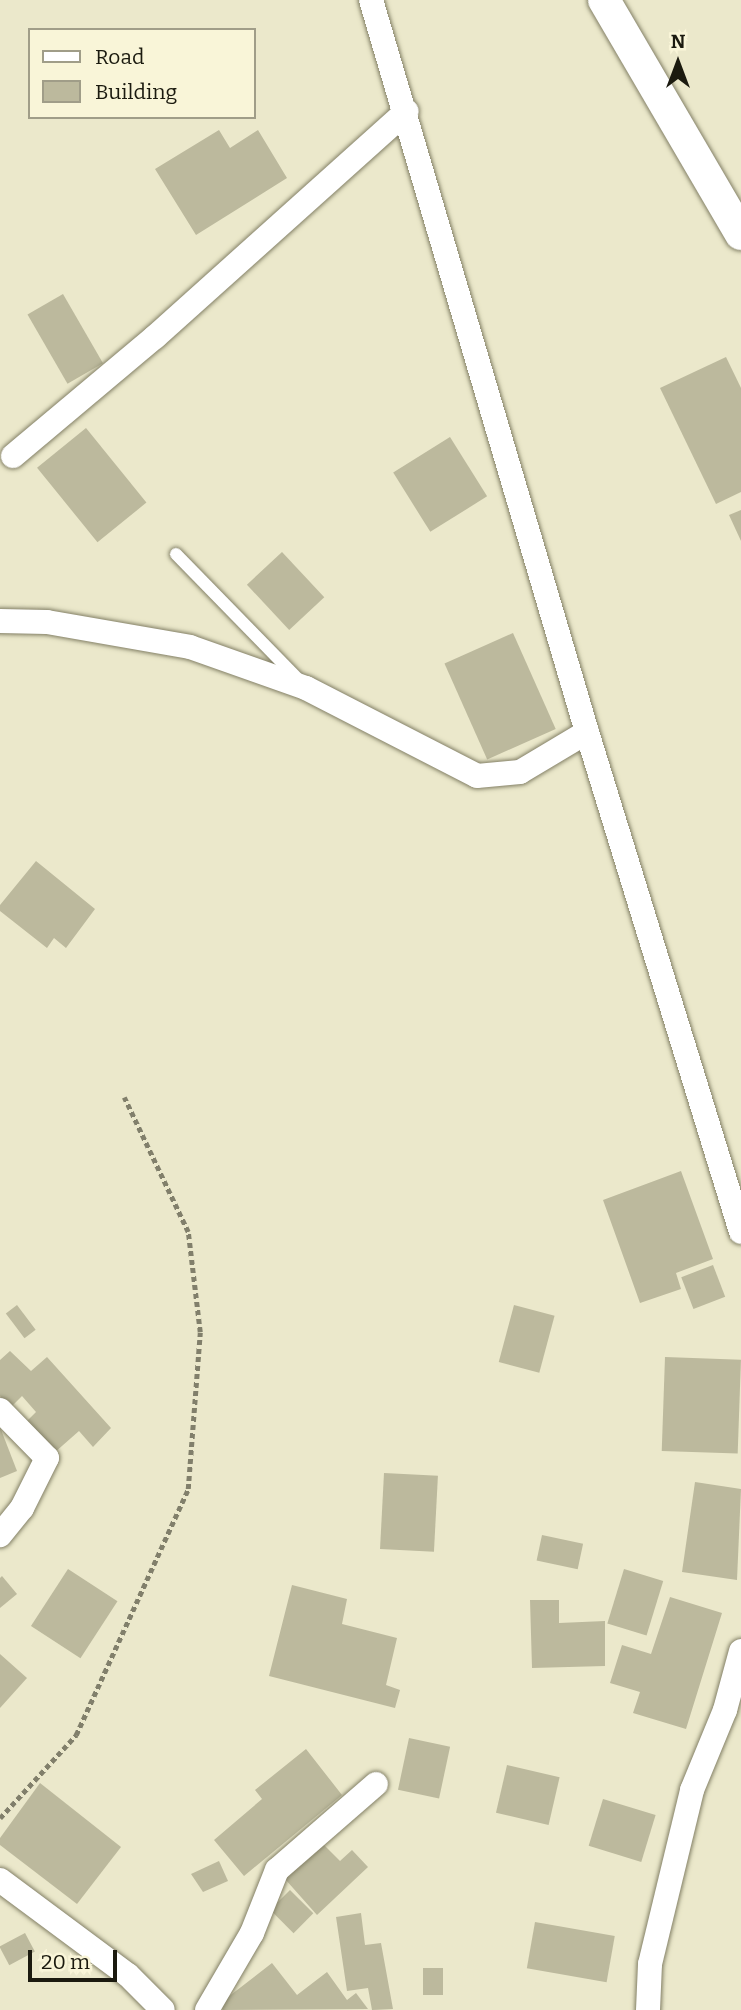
<!DOCTYPE html>
<style>
body{margin:0}
#map{position:relative;width:741px;height:2010px;overflow:hidden;background:#ebe8cb;font-family:Bitter,serif}
div>[style]{position:absolute}
[style*='--x']{left:calc(var(--x)*1px);top:calc(var(--y)*1px);width:calc(var(--w)*1px);rotate:calc(var(--a)*1deg)}
.building>*{inset:0;background:#bcb99d;transform-origin:0 0}
.path>*{height:4.5px;margin-top:-2.25px;transform-origin:0;background:repeating-linear-gradient(90deg,#817f6b 0 5px,transparent 0 8.5px)}
.roads{filter:drop-shadow(0 0 2px #838066) drop-shadow(0 0 2px #838066)}
.service>*{height:12px;margin:-6px;padding:0 6px;transform-origin:6px;border-radius:6px;background:#fff}
.minor>*{height:24px;margin:-12px;padding:0 12px;transform-origin:12px;border-radius:12px;background:#fff}
.tertiary>*{height:32px;margin:-16px;padding:0 16px;transform-origin:16px;border-radius:16px;background:#fff}
span{translate:-50% -50%;white-space:nowrap;text-align:center;line-height:1.15;-webkit-text-stroke:5px #f9f5d8;paint-order:stroke}
.legend{position:absolute;left:28px;top:28px;width:228px;height:91px;box-sizing:border-box;background:#f9f5d8;border:2px solid #a09d88;margin:0;padding:9px 12px;list-style:none;font-size:21px;color:#1b1a0f}
.legend li{display:flex;align-items:center;gap:14px;height:35px}
.legend b{width:35px;border:2px solid #a09d88}
.north{position:absolute;left:643px;top:28px;width:70px;height:70px;-webkit-text-stroke:5px #f9f5d8;paint-order:stroke;rotate:0deg;font-size:19px;font-weight:700;line-height:28px;text-align:center;color:#1b1a0f}
.north::after{content:'';display:block;margin:auto;width:24px;height:32px;background:#1b1a0f;clip-path:polygon(50% 0,100% 100%,50% 72%,0 100%)}
.scale{position:absolute;left:28px;top:1950px;width:89px;height:32px;box-sizing:border-box;border:4px solid #1b1a0f;border-top:0;padding-left:9px;font-size:21px;line-height:24px;white-space:nowrap;color:#1b1a0f;-webkit-text-stroke:5px #f9f5d8;paint-order:stroke}
</style>
<div id="map">
<div class="building">
<div style="clip-path:polygon(219px 130px,230px 148px,258px 130px,287px 178px,196px 235px,155px 169px)"></div>
<div style="left:63px;top:294px;width:80px;height:41px;rotate:60deg"></div>
<div style="clip-path:polygon(726px 357px,741px 388px,741px 492px,716px 504px,660px 388px)"></div>
<div style="left:86px;top:428px;width:96px;height:63px;rotate:51deg"></div>
<div style="left:450px;top:437px;width:70px;height:67px;rotate:58deg"></div>
<div style="clip-path:polygon(741px 510px,741px 541px,729px 515px)"></div>
<div style="left:282px;top:552px;width:62px;height:48px;rotate:47deg"></div>
<div style="left:513px;top:633px;width:105px;height:75px;rotate:66deg"></div>
<div style="clip-path:polygon(36px 861px,95px 909px,66px 948px,54px 938px,47px 948px,0 911px,0 905px)"></div>
<div style="clip-path:polygon(681px 1171px,713px 1259px,676px 1273px,681px 1289px,640px 1303px,603px 1200px)"></div>
<div style="left:713px;top:1265px;width:34px;height:34px;rotate:69deg"></div>
<div style="left:17px;top:1305px;width:31px;height:14px;rotate:53deg"></div>
<div style="left:514px;top:1305px;width:42px;height:59px;rotate:15deg"></div>
<div style="clip-path:polygon(10px 1351px,31px 1371px,47px 1357px,111px 1428px,93px 1447px,79px 1431px,54px 1453px,27px 1421px,36px 1412px,22px 1396px,10px 1408px,0 1396px,0 1360px)"></div>
<div style="left:665px;top:1357px;width:76px;height:94px;rotate:2deg"></div>
<div style="clip-path:polygon(0 1427px,17px 1471px,0 1478px)"></div>
<div style="left:384px;top:1473px;width:54px;height:76px;rotate:3deg"></div>
<div style="clip-path:polygon(695px 1482px,741px 1489px,737px 1580px,682px 1572px)"></div>
<div style="left:542px;top:1535px;width:42px;height:26px;rotate:12deg"></div>
<div style="left:68px;top:1569px;width:59px;height:68px;rotate:33deg"></div>
<div style="left:624px;top:1569px;width:41px;height:57px;rotate:17deg"></div>
<div style="clip-path:polygon(2px 1576px,17px 1594px,0 1608px,0 1578px)"></div>
<div style="clip-path:polygon(292px 1585px,347px 1599px,342px 1624px,397px 1638px,386px 1685px,400px 1690px,395px 1708px,269px 1676px)"></div>
<div style="clip-path:polygon(670px 1597px,722px 1613px,686px 1729px,633px 1713px,640px 1692px,610px 1683px,622px 1645px,651px 1654px)"></div>
<div style="clip-path:polygon(530px 1600px,559px 1600px,559px 1623px,605px 1621px,605px 1666px,532px 1668px)"></div>
<div style="clip-path:polygon(0 1654px,27px 1678px,0 1708px)"></div>
<div style="left:409px;top:1738px;width:42px;height:53px;rotate:12deg"></div>
<div style="clip-path:polygon(306px 1749px,342px 1795px,244px 1876px,214px 1840px,262px 1799px,255px 1790px)"></div>
<div style="left:507px;top:1765px;width:54px;height:49px;rotate:13deg"></div>
<div style="clip-path:polygon(40px 1783px,121px 1847px,77px 1904px,0 1845px,0 1838px)"></div>
<div style="left:603px;top:1799px;width:55px;height:49px;rotate:17deg"></div>
<div style="clip-path:polygon(324px 1845px,340px 1861px,352px 1850px,368px 1867px,317px 1915px,285px 1879px)"></div>
<div style="clip-path:polygon(219px 1861px,228px 1881px,203px 1892px,191px 1874px)"></div>
<div style="left:290px;top:1890px;width:33px;height:28px;rotate:45deg"></div>
<div style="clip-path:polygon(361px 1913px,365px 1945px,381px 1943px,393px 2009px,372px 2010px,368px 1988px,347px 1991px,336px 1917px)"></div>
<div style="left:535px;top:1922px;width:81px;height:47px;rotate:10deg"></div>
<div style="left:25px;top:1933px;width:21px;height:29px;rotate:62deg"></div>
<div style="clip-path:polygon(272px 1963px,297px 1995px,327px 1972px,347px 2000px,356px 1993px,368px 2009px,223px 2010px,219px 2004px)"></div>
<div style="left:423px;top:1968px;width:20px;height:27px"></div>
</div>
<div class="path">
<div style="--x:0;--y:1818;--w:113;--a:-47.5"></div>
<div style="--x:76;--y:1735;--w:270;--a:-65.5"></div>
<div style="--x:188;--y:1489;--w:157;--a:-85.6"></div>
<div style="--x:200;--y:1332;--w:101;--a:-96.8"></div>
<div style="--x:188;--y:1232;--w:149;--a:-115.4"></div>
</div>
<div class="roads">
<div class="service">
<div style="--x:176;--y:554;--w:176;--a:45.7"></div>
</div>
<div class="minor">
<div style="--x:371;--y:0;--w:763;--a:73.56"></div>
<div style="--x:587;--y:732;--w:523;--a:72.88"></div>
<div style="--x:13;--y:456;--w:185;--a:-40"></div>
<div style="--x:155;--y:337;--w:338;--a:-41.9"></div>
<div style="--x:0;--y:621;--w:47;--a:1.2"></div>
<div style="--x:47;--y:622;--w:145;--a:9.9"></div>
<div style="--x:190;--y:647;--w:123;--a:19.5"></div>
<div style="--x:306;--y:688;--w:192;--a:27.2"></div>
<div style="--x:477;--y:776;--w:43;--a:-5.3"></div>
<div style="--x:520;--y:772;--w:78;--a:-30.8"></div>
<div style="--x:0;--y:1410;--w:67;--a:45.6"></div>
<div style="--x:47;--y:1458;--w:56;--a:116.6"></div>
<div style="--x:22;--y:1508;--w:35;--a:129"></div>
<div style="--x:0;--y:1880;--w:159;--a:36.6"></div>
<div style="--x:128;--y:1975;--w:49;--a:45"></div>
<div style="--x:207;--y:2010;--w:89;--a:-59.7"></div>
<div style="--x:252;--y:1933;--w:68;--a:-68.4"></div>
<div style="--x:277;--y:1870;--w:131;--a:-41"></div>
<div style="--x:648;--y:2010;--w:46;--a:-87.5"></div>
<div style="--x:650;--y:1964;--w:179;--a:-76.4"></div>
<div style="--x:692;--y:1790;--w:87;--a:-67.6"></div>
<div style="--x:725;--y:1710;--w:61;--a:-74.8"></div>
</div>
<div class="tertiary">
<div style="--x:604;--y:0;--w:271;--a:59.7"></div>
</div>
</div>
<ul class="legend">
<li><b style="height:9px;background:#fff"></b>Road</li>
<li><b style="height:19px;background:#bcb99d"></b>Building</li>
</ul>
<div class="north">N</div>
<div class="scale">20 m</div>
</div>
